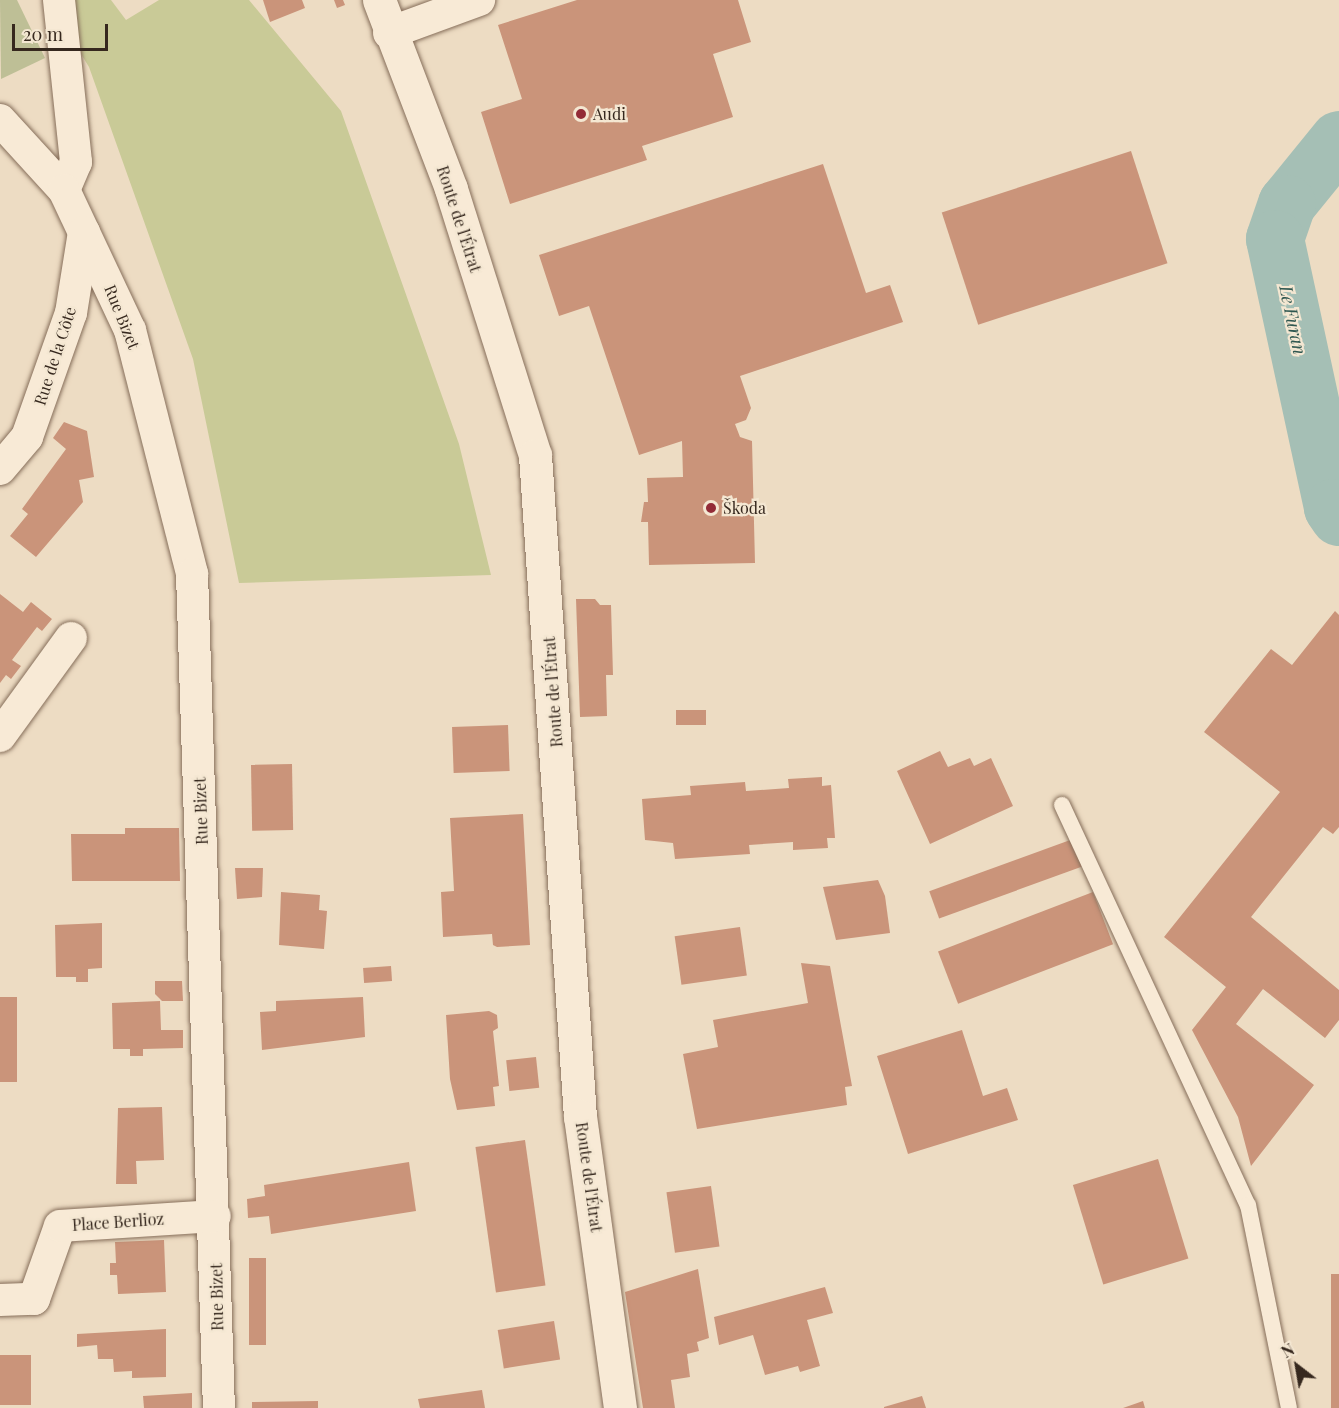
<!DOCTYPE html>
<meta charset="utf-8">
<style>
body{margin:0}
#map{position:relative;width:1339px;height:1408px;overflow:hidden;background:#eddcc3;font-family:"Playfair Display",serif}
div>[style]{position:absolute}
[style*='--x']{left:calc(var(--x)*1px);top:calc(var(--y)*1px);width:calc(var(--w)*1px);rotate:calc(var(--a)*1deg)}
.green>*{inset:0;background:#c9ca97}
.cemetery>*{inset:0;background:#bebf96}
.river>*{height:58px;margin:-29px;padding:0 29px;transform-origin:29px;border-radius:29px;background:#a5bfb5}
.building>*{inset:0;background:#ca947a;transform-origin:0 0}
.roads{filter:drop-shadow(0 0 2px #866e5a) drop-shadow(0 0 2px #866e5a)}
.lane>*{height:16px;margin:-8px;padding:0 8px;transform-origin:8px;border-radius:8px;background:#f8ead6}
.street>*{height:32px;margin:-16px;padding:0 16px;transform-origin:16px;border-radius:16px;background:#f8ead6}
.secondary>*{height:33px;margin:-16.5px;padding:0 16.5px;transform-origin:16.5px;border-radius:16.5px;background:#f8ead6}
.dots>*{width:16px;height:16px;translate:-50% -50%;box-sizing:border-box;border:3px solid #f4e7d2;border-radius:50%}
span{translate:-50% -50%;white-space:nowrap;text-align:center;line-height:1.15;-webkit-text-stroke:4.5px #f4e7d2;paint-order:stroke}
.poi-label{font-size:16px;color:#36281e}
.left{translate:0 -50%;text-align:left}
.street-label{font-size:16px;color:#36281e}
.water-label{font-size:18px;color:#2e564f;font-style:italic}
.north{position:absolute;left:1267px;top:1336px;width:60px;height:60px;-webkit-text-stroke:4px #f4e7d2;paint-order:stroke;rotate:329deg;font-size:16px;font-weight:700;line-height:24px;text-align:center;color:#36281e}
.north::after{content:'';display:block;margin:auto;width:21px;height:27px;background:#36281e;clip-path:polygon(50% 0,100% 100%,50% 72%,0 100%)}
.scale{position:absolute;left:12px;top:24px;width:96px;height:27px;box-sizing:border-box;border:3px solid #36281e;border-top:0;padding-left:8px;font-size:18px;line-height:21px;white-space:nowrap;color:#36281e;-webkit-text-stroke:4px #f4e7d2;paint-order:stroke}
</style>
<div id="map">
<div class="green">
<div style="clip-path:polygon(48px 0,111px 0,126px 20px,159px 0,249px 0,341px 111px,459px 444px,491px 575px,239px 583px,193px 359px,89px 67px)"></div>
</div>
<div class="cemetery">
<div style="clip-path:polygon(0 0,17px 0,45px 58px,1px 79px)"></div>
</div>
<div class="river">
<div style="--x:1339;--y:140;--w:82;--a:129.1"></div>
<div style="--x:1287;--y:204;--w:37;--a:109"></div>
<div style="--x:1275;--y:239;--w:275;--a:77.8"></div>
<div style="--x:1333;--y:508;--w:11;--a:56"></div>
</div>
<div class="building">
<div style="clip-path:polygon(263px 0,302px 0,305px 8px,270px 22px)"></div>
<div style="clip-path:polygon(334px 0,343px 0,345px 5px,337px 8px)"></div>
<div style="clip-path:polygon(577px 0,738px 0,751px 42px,713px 54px,733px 117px,642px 146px,647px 160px,510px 204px,481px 112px,522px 99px,498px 25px)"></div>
<div style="left:1131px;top:151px;width:118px;height:199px;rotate:72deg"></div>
<div style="clip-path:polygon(823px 164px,866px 293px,890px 285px,903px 322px,740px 376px,751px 408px,746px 420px,735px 424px,740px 437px,752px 441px,755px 563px,649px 565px,648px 522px,641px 522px,644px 502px,648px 502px,647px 478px,683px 477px,682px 441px,639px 455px,589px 306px,559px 316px,539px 255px)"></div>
<div style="clip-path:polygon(64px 422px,87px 431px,94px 477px,79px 480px,83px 502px,36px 557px,10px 536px,28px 514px,22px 509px,66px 449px,53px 438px)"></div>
<div style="clip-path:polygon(0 594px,23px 612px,31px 602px,52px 619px,42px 631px,37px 627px,12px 660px,21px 666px,11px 679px,6px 675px,0 683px)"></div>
<div style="clip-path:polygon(576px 599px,595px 599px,600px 605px,611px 605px,613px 675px,606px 675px,607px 716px,580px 717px)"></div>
<div style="clip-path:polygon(1335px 611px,1339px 615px,1339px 827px,1333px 834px,1323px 827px,1251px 917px,1339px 990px,1339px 1020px,1325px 1038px,1263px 989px,1236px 1024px,1314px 1085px,1251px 1166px,1238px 1117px,1192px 1030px,1226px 987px,1164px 937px,1280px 792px,1204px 732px,1271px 649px,1292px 665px)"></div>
<div style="left:676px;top:710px;width:30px;height:15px"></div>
<div style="left:508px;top:725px;width:46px;height:56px;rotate:88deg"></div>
<div style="clip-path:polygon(940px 751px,948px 767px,970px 758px,974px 766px,991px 758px,1013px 806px,930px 844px,897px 771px)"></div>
<div style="left:292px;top:764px;width:66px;height:41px;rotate:89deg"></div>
<div style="clip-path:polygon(822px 777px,822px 786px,831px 785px,835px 838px,827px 838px,828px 848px,793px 850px,793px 842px,749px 845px,750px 854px,675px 859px,673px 843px,645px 840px,642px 799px,691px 795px,690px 786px,745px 782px,746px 791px,789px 788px,788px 779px)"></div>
<div style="clip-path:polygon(523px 814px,530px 945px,497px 947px,493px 945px,492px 934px,443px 937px,441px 892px,454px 891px,450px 818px)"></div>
<div style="clip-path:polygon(125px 828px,179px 828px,180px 881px,72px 881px,71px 834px,125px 834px)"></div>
<div style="left:1073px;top:839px;width:29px;height:153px;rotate:70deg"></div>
<div style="clip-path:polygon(235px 868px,263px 868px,262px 897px,237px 899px)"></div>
<div style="clip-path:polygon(878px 880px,885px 896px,890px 933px,836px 940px,823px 887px)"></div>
<div style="clip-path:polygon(281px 892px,320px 895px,319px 910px,327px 911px,324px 949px,279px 945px)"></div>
<div style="left:1093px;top:892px;width:56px;height:166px;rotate:69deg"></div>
<div style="clip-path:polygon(102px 923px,102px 968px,88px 969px,88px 982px,76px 982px,76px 977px,56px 977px,55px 925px)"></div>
<div style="left:740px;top:927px;width:49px;height:66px;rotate:82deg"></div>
<div style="clip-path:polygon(801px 963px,830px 966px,852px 1086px,845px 1087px,847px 1105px,697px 1129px,683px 1054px,718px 1047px,713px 1020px,808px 1003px)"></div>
<div style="left:391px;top:966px;width:15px;height:28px;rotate:86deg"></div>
<div style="clip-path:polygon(155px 981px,182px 981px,183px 1001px,162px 1001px,155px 994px)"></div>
<div style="left:0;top:997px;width:17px;height:85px"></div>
<div style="clip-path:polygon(363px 997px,365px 1037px,262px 1050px,260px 1012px,276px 1011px,276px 1001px)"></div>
<div style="clip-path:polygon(160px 1001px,161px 1030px,183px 1030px,183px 1048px,143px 1049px,143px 1056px,130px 1056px,130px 1049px,113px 1049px,112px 1003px)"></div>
<div style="clip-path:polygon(489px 1011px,497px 1015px,498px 1028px,493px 1031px,499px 1086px,493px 1087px,495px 1106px,457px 1110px,450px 1079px,446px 1015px)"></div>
<div style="clip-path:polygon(962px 1030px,983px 1096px,1007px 1088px,1018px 1120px,908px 1154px,877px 1056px)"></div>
<div style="left:536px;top:1057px;width:31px;height:30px;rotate:84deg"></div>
<div style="clip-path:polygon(162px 1107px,164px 1160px,136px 1161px,137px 1184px,116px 1184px,118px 1108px)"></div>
<div style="left:525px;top:1140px;width:147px;height:50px;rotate:82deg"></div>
<div style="left:1158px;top:1159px;width:104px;height:89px;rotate:73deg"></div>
<div style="clip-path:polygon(409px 1162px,416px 1211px,271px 1234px,269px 1216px,248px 1218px,247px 1199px,265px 1196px,264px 1185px)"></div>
<div style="left:711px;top:1186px;width:61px;height:45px;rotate:82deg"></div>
<div style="clip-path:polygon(164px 1240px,166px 1292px,118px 1294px,117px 1275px,110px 1275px,110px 1263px,116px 1263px,115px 1242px)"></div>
<div style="left:249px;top:1258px;width:17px;height:87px"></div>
<div style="clip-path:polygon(698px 1269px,709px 1338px,697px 1342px,699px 1351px,687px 1354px,690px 1377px,671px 1380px,675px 1408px,643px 1408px,625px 1292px)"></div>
<div style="left:1339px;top:1274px;width:134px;height:8px;rotate:90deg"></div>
<div style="clip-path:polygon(825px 1287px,833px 1313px,807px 1320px,820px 1366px,800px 1372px,798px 1366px,765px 1375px,753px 1335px,719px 1345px,714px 1317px)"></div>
<div style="left:554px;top:1321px;width:39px;height:57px;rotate:81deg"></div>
<div style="clip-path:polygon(166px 1329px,166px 1377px,132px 1378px,132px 1371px,114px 1372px,113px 1359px,98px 1359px,97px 1345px,77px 1347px,77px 1334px)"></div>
<div style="left:0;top:1355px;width:31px;height:50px"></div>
<div style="clip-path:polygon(482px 1390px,485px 1408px,420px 1408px,418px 1399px)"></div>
<div style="clip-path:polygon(192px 1393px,192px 1408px,144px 1408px,143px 1396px)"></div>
<div style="clip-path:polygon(922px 1396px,926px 1408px,884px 1408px,884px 1407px)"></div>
<div style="clip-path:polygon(318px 1401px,318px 1408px,252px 1408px,252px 1402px)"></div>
<div style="clip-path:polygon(1143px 1401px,1145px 1408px,1123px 1408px)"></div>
</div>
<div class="roads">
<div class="lane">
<div style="--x:1062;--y:805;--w:441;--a:65.1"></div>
<div style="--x:1248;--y:1205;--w:207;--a:78.6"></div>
</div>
<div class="street">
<div style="--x:59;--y:0;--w:163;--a:84"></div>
<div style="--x:76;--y:162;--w:30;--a:113"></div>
<div style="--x:389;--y:33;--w:96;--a:-20.1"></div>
<div style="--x:0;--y:120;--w:95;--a:47.6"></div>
<div style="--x:64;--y:190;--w:155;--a:64.8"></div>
<div style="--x:130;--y:330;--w:252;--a:75.7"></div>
<div style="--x:192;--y:574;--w:834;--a:88.15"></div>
<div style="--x:0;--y:469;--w:42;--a:-49.8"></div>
<div style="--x:27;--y:437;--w:132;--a:-70.5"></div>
<div style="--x:71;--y:313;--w:82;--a:-80.9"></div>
<div style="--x:0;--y:736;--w:121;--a:-54.1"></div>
<div style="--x:0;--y:1300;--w:34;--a:-2"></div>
<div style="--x:34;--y:1299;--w:77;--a:-70.4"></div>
<div style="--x:60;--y:1226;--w:155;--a:-3.7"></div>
</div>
<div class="secondary">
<div style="--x:379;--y:0;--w:202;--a:69.1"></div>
<div style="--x:451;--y:189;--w:279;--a:72.5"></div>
<div style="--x:535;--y:455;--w:663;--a:86.11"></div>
<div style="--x:580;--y:1116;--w:295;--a:82.2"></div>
</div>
</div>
<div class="dots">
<div style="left:581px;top:114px;background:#932c37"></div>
<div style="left:711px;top:508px;background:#932c37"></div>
</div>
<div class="poi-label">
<span class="left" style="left:593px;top:114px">Audi</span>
<span class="left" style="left:723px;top:508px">Škoda</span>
</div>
<div class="street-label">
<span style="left:459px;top:219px;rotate:72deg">Route de l'Étrat</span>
<span style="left:122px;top:317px;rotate:68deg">Rue Bizet</span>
<span style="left:55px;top:356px;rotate:-72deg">Rue de la Côte</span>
<span style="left:553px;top:692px;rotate:-94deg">Route de l'Étrat</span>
<span style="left:201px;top:811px;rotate:-92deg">Rue Bizet</span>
<span style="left:589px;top:1177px;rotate:82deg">Route de l'Étrat</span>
<span style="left:118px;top:1222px;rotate:-4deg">Place Berlioz</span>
<span style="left:217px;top:1297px;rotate:-91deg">Rue Bizet</span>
</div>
<div class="water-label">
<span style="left:1293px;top:320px;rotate:78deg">Le Furan</span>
</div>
<div class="north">N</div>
<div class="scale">20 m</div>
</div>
